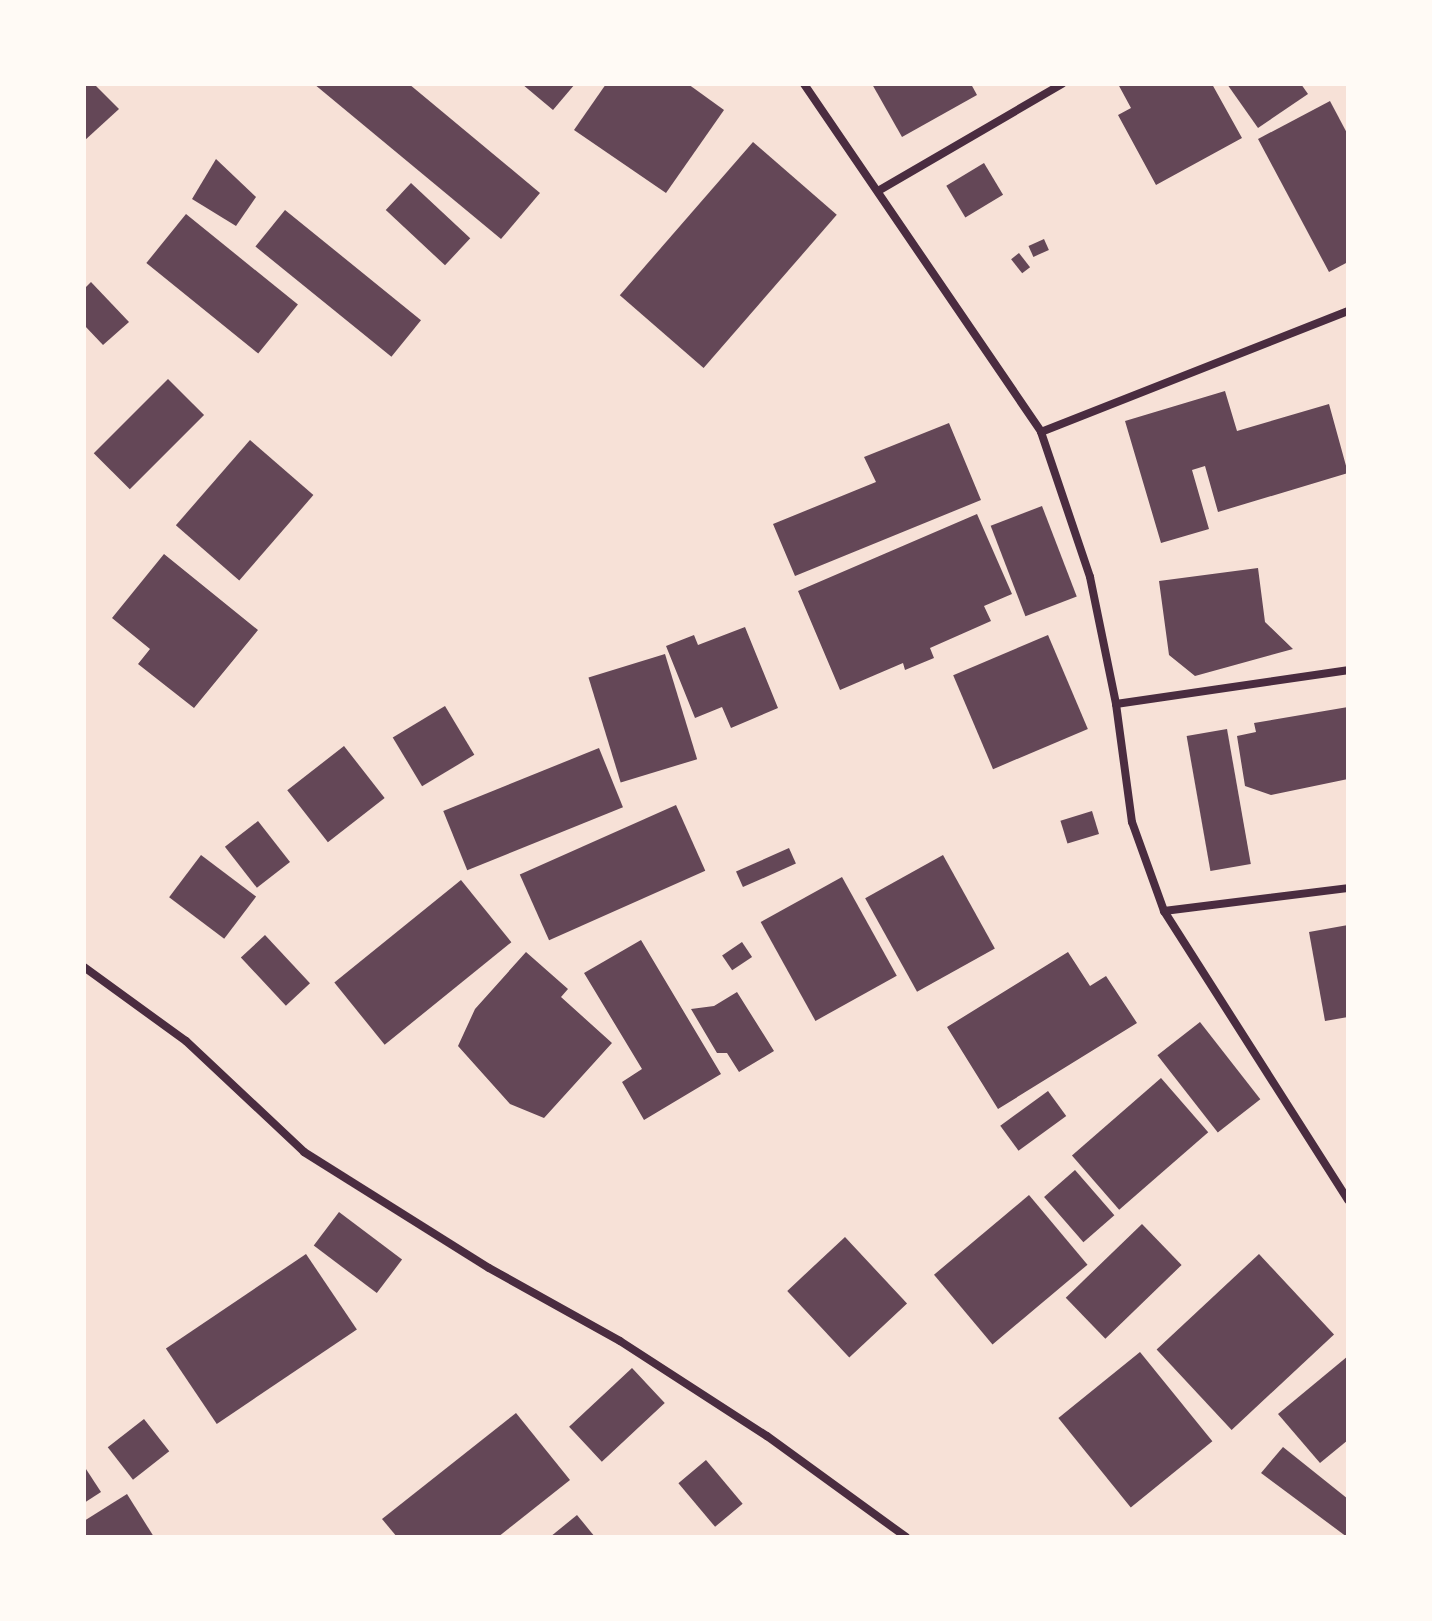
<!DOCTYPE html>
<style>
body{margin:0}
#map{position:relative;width:1432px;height:1621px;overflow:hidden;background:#f7e1d7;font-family:"Nunito Sans",sans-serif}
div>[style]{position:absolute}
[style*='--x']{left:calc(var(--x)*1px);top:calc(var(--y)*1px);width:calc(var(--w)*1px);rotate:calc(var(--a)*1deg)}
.building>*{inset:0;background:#644757;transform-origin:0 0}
.minor>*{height:8px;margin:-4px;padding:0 4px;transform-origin:4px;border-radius:4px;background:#4a2c40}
span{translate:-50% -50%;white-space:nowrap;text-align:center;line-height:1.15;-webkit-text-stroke:6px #fffaf5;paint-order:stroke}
.frame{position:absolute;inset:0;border:86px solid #fffaf5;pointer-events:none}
</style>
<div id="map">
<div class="building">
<div style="clip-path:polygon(84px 84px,94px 84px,119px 109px,84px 141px)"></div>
<div style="clip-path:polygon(314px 84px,409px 84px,540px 193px,501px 239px)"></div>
<div style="clip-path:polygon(522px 84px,575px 84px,553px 110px)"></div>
<div style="clip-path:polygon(606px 84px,688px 84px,724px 110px,666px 193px,574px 130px)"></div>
<div style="clip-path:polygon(872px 84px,971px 84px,977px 95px,902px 137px)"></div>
<div style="clip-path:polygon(1118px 84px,1212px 84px,1242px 138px,1156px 185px,1118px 115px,1131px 108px)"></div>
<div style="clip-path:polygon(1227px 84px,1301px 84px,1308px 94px,1258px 128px)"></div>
<div style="clip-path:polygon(1330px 101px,1348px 135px,1348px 262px,1329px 272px,1258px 139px)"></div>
<div style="left:753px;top:142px;width:111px;height:203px;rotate:41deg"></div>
<div style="clip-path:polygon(216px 159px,256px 197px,236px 226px,192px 199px)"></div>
<div style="left:984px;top:163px;width:37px;height:44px;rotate:59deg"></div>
<div style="left:411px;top:183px;width:81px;height:37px;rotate:43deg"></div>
<div style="left:285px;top:210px;width:175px;height:47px;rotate:39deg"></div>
<div style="left:186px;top:214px;width:144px;height:63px;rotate:39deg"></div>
<div style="left:1044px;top:239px;width:12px;height:17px;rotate:66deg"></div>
<div style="left:1019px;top:253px;width:18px;height:10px;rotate:52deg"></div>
<div style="clip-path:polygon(91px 282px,129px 322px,103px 345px,84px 325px,84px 289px)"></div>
<div style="left:168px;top:379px;width:51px;height:105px;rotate:45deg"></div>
<div style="clip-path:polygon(1225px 391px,1237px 431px,1329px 404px,1348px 473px,1218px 512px,1205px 466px,1192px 470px,1209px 529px,1161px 543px,1125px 421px)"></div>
<div style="clip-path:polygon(949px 423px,981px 500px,795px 576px,773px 524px,876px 482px,864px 457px)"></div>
<div style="left:250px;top:440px;width:84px;height:113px;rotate:41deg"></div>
<div style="left:1042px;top:506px;width:97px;height:55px;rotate:69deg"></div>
<div style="clip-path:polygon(977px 514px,1012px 594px,984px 606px,991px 621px,930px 648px,934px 658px,905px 670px,903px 663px,840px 690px,798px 591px)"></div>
<div style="clip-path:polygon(164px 554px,258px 630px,194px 708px,138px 664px,150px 649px,112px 618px)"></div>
<div style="clip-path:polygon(1258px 568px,1265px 622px,1293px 649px,1195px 676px,1169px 655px,1159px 581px)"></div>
<div style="clip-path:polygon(745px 627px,778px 708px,731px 728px,722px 707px,695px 718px,666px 646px,694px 635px,698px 645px)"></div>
<div style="left:1048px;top:635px;width:102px;height:103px;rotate:67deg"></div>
<div style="left:665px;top:654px;width:110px;height:80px;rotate:73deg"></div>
<div style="left:445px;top:706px;width:57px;height:61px;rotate:59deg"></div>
<div style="clip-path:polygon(1348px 707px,1348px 779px,1271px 795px,1245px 786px,1237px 736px,1256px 732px,1254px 723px)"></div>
<div style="left:1227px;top:729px;width:137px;height:41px;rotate:80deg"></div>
<div style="left:344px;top:746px;width:66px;height:72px;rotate:52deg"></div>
<div style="left:599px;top:748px;width:64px;height:168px;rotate:68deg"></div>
<div style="left:676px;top:805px;width:72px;height:171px;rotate:66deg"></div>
<div style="left:1092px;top:811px;width:24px;height:33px;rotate:73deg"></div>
<div style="left:258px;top:821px;width:52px;height:42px;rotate:52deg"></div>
<div style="left:789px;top:848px;width:17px;height:58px;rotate:66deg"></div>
<div style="left:201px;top:855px;width:69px;height:53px;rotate:37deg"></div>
<div style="left:943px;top:855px;width:107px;height:89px;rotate:61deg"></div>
<div style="left:842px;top:877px;width:113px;height:93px;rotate:61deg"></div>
<div style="left:461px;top:880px;width:80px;height:163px;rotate:51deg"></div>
<div style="clip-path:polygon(1348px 925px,1348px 1017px,1325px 1021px,1309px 932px)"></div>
<div style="left:265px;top:935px;width:66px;height:33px;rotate:47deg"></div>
<div style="clip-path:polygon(641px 940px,721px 1074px,644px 1120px,622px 1082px,642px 1069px,584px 973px)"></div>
<div style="left:742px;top:942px;width:18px;height:24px;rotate:56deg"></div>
<div style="clip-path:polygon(526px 952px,568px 989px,561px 997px,612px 1043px,544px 1118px,510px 1104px,458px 1046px,475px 1009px)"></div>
<div style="clip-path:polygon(1068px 952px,1090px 986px,1106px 976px,1137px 1023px,998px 1109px,947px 1027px)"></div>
<div style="clip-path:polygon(737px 992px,774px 1051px,739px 1072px,727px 1053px,717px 1053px,691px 1009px,714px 1006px)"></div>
<div style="left:1200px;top:1022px;width:98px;height:54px;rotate:52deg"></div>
<div style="left:1161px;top:1078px;width:72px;height:118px;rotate:49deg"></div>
<div style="left:1048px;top:1091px;width:31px;height:59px;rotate:54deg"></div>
<div style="left:1075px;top:1170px;width:60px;height:41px;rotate:49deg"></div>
<div style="left:1029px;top:1195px;width:91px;height:124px;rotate:50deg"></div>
<div style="left:339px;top:1212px;width:79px;height:42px;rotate:37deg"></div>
<div style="left:1142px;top:1224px;width:57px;height:106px;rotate:46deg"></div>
<div style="left:845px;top:1237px;width:91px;height:79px;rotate:47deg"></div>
<div style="left:306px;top:1254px;width:91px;height:169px;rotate:56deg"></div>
<div style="left:1259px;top:1254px;width:110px;height:140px;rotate:47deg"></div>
<div style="left:1140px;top:1352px;width:115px;height:105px;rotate:51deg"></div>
<div style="clip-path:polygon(1348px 1356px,1348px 1440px,1320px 1463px,1278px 1414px)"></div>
<div style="left:632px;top:1368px;width:48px;height:86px;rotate:47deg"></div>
<div style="clip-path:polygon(516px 1413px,570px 1480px,498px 1537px,397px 1537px,382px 1519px)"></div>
<div style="left:144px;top:1419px;width:41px;height:46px;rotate:52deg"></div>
<div style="clip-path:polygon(1283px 1447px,1348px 1499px,1347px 1537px,1261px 1473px)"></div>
<div style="left:706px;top:1460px;width:57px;height:36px;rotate:50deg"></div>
<div style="clip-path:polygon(84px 1466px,101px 1492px,84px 1503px)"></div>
<div style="clip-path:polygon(127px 1494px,154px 1537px,84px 1537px,84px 1521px)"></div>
<div style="clip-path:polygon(577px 1515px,595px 1537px,550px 1537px)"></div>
</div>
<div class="minor">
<div style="--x:804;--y:84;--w:421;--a:55.7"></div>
<div style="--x:1041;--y:432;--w:153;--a:71.3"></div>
<div style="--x:1090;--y:577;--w:130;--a:78.4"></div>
<div style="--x:1116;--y:704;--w:119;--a:82.3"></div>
<div style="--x:1132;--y:822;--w:95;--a:70.2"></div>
<div style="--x:1164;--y:911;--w:343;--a:57.5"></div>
<div style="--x:878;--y:191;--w:213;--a:-30.2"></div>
<div style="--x:1041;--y:432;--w:330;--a:-21.5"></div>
<div style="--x:1116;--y:704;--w:234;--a:-8.3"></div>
<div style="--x:1164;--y:911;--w:185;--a:-7.1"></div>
<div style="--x:84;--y:967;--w:126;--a:36"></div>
<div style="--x:186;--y:1041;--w:162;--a:43.2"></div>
<div style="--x:304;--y:1152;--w:218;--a:32.1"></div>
<div style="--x:489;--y:1268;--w:150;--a:29.1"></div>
<div style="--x:620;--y:1341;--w:175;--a:32.9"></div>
<div style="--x:767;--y:1436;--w:172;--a:36"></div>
</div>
<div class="frame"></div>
</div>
